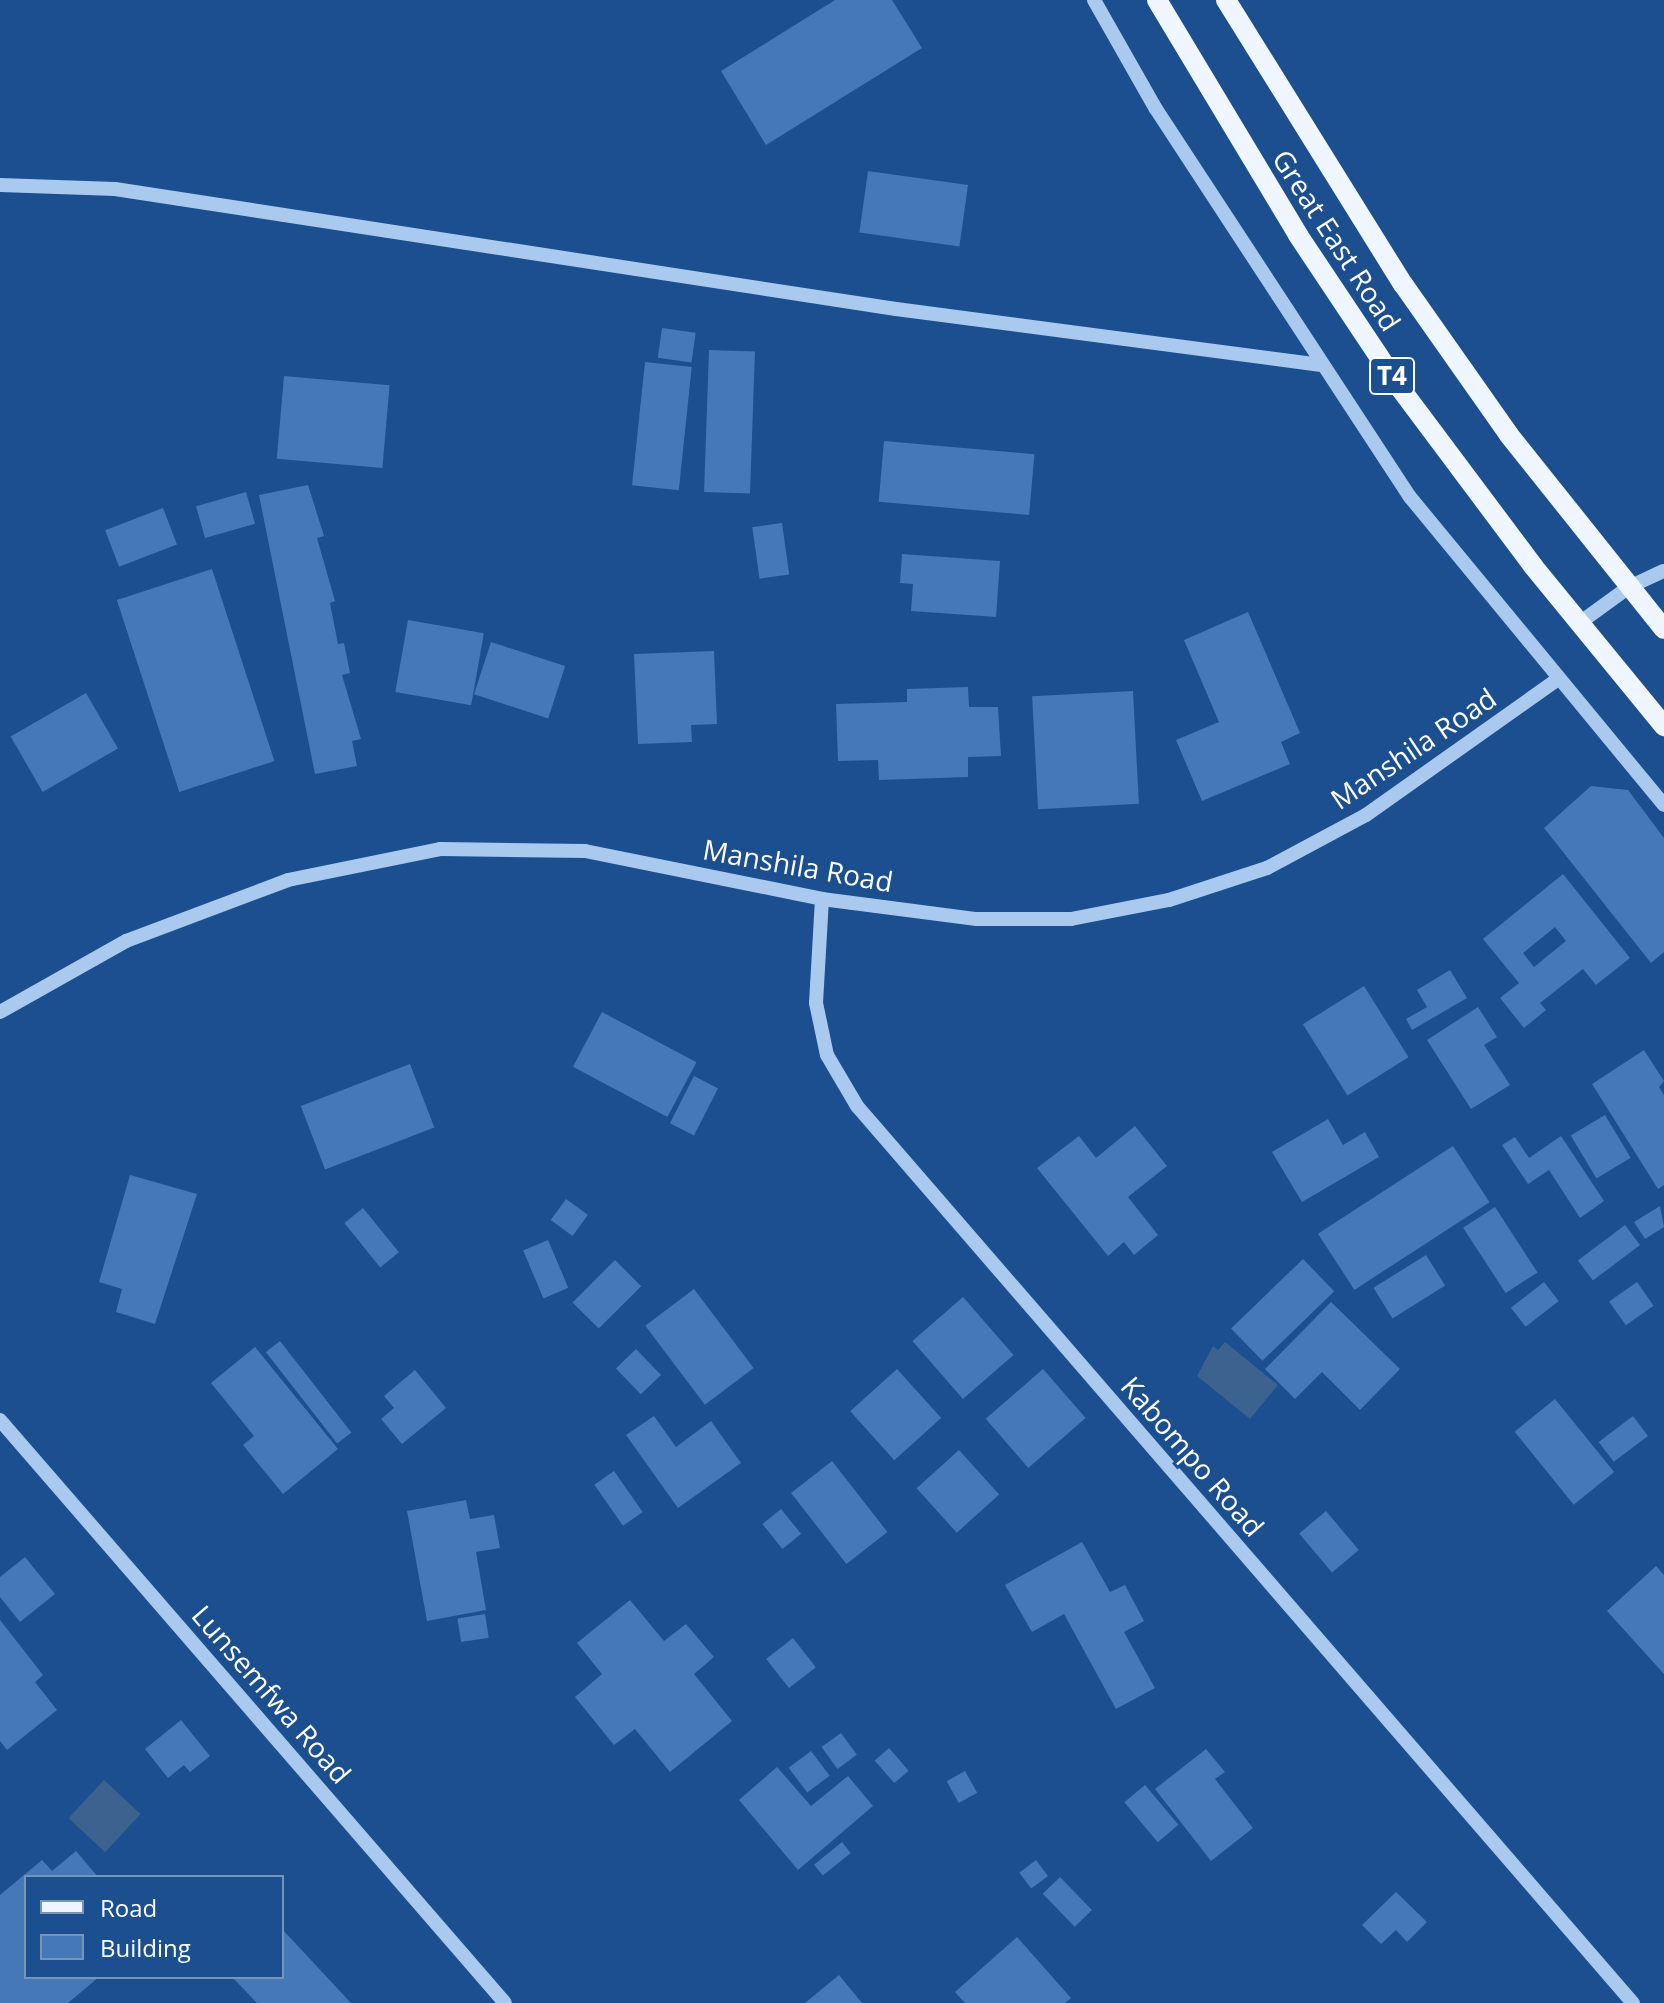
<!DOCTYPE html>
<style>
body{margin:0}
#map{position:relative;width:1664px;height:2003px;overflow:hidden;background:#1b4f8f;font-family:"Open Sans",sans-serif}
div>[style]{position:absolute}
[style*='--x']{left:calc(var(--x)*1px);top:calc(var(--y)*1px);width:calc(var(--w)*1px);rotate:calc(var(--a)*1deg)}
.water>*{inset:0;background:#3c6290;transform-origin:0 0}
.building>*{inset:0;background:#4478b7;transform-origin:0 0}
.minor>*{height:14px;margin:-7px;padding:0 7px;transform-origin:7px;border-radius:7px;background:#a9c9ee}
.major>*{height:20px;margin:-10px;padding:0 10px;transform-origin:10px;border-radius:10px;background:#f0f6ff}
span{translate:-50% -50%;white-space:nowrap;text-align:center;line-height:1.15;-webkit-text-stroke:6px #1b4f8f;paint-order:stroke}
.shield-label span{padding:2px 6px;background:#1b4f8f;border:2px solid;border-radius:6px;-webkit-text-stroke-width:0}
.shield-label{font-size:26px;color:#fff;font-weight:700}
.street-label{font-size:28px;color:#fff}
.legend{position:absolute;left:24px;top:1875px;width:260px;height:104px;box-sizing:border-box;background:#1b4f8f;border:2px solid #7695bc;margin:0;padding:10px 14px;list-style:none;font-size:24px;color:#fff}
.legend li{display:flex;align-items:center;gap:16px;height:40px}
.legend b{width:40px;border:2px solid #7695bc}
</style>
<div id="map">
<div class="water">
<div style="clip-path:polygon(1225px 1342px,1278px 1385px,1250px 1419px,1197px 1376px,1213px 1346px,1218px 1350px)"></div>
<div style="left:104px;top:1780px;width:50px;height:52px;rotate:43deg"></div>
</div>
<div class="building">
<div style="clip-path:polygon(835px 0,892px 0,922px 48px,766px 145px,721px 71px)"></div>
<div style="left:868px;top:171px;width:101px;height:62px;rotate:8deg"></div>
<div style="left:662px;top:328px;width:34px;height:30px;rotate:8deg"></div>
<div style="left:709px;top:350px;width:46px;height:142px;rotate:2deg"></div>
<div style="left:645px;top:362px;width:47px;height:124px;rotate:6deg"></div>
<div style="left:284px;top:376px;width:106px;height:83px;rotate:5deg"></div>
<div style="left:884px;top:441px;width:151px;height:61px;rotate:5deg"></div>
<div style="clip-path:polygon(308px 485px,324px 536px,317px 538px,335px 601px,330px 603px,338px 644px,344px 643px,350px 673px,342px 675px,361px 739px,352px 741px,357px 766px,315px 774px,259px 495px)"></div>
<div style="left:246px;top:492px;width:33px;height:52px;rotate:74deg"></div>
<div style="left:163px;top:508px;width:39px;height:62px;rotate:69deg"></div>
<div style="left:782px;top:523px;width:52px;height:30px;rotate:82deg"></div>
<div style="clip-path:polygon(902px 554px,1000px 561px,996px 617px,911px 611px,913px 584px,900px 583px)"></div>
<div style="left:212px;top:569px;width:202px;height:100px;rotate:72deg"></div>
<div style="clip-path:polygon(1248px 612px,1300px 733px,1281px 742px,1290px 764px,1202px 801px,1176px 740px,1219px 722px,1184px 640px)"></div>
<div style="left:408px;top:620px;width:77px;height:73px;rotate:10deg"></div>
<div style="left:491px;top:642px;width:78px;height:55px;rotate:18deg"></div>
<div style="clip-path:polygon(714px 651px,717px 724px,691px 725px,692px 742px,638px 744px,634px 654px)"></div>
<div style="clip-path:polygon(968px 687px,969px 707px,998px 707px,1001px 756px,968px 757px,968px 777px,879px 780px,878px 760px,838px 761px,836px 704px,907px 702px,907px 689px)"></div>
<div style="left:1133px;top:691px;width:113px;height:101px;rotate:87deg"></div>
<div style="left:86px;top:693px;width:64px;height:87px;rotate:60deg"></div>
<div style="clip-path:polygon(1591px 786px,1628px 790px,1664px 838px,1664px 952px,1651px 963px,1544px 828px)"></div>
<div style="clip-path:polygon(evenodd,1563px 874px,1630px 958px,1596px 985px,1583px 969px,1540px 1003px,1546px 1010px,1524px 1028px,1500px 998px,1519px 983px,1483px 939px,1563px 874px,1555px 927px,1566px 941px,1534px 967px,1523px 953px,1555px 927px)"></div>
<div style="clip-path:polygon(1450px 970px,1467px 998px,1412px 1030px,1406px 1019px,1427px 1007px,1417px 990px)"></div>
<div style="left:1364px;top:986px;width:84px;height:72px;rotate:58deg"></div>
<div style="clip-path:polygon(1478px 1007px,1497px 1037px,1484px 1045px,1510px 1085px,1471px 1109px,1427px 1040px)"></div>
<div style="left:602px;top:1012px;width:107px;height:62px;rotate:28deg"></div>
<div style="clip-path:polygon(1644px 1050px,1664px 1081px,1659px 1087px,1664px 1095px,1664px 1185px,1658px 1189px,1592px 1084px)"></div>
<div style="left:410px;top:1064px;width:68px;height:117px;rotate:69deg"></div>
<div style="left:694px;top:1076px;width:27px;height:53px;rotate:27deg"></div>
<div style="left:1605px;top:1115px;width:50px;height:40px;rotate:59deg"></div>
<div style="clip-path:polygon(1328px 1119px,1343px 1145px,1365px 1132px,1379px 1157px,1302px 1202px,1272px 1152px)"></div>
<div style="clip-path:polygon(1135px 1126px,1167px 1166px,1128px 1197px,1158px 1235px,1134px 1255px,1124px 1242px,1108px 1256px,1037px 1168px,1079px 1136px,1096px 1158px)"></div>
<div style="clip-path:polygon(1561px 1136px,1604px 1201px,1580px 1218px,1549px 1170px,1528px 1184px,1502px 1145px,1515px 1137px,1529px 1158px)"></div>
<div style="left:1453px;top:1146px;width:67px;height:161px;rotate:57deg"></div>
<div style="clip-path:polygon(130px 1175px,197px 1194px,155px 1324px,116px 1312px,122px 1289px,99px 1282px)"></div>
<div style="left:566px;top:1199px;width:27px;height:26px;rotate:36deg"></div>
<div style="clip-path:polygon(1660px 1206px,1664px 1227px,1645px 1239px,1634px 1222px)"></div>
<div style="left:1495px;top:1207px;width:78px;height:38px;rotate:57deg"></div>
<div style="left:363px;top:1208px;width:57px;height:24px;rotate:51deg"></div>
<div style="left:1625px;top:1225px;width:25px;height:59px;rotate:53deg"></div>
<div style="left:548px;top:1240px;width:52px;height:27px;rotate:67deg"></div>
<div style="left:1426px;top:1255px;width:36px;height:62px;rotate:58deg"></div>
<div style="left:1303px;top:1259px;width:45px;height:100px;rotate:46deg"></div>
<div style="left:615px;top:1260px;width:37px;height:60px;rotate:45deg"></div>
<div style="left:1544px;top:1282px;width:24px;height:42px;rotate:52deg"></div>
<div style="left:1637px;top:1282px;width:29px;height:34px;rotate:55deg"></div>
<div style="left:694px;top:1289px;width:99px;height:61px;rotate:53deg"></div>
<div style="left:963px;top:1297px;width:77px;height:67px;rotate:49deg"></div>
<div style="clip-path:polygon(1331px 1302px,1400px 1369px,1360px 1410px,1322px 1372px,1295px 1399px,1265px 1369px)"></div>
<div style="left:280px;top:1341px;width:116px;height:18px;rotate:52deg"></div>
<div style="clip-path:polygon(255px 1347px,338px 1449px,283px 1494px,243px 1445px,254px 1436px,211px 1383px)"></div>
<div style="left:636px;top:1349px;width:36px;height:28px;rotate:46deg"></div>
<div style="left:897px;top:1369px;width:66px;height:63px;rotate:48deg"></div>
<div style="left:1043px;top:1369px;width:65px;height:76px;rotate:49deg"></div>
<div style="clip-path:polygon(415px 1370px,446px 1408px,402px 1444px,381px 1419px,394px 1408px,384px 1396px)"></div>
<div style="left:1555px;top:1399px;width:94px;height:52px;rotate:51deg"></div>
<div style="clip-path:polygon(654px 1416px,676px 1447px,711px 1421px,741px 1463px,678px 1508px,626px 1435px)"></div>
<div style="left:1633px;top:1416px;width:25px;height:43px;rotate:53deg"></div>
<div style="left:959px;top:1450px;width:60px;height:57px;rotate:48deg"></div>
<div style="left:832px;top:1461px;width:90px;height:52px;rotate:52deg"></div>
<div style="left:614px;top:1471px;width:50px;height:24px;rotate:55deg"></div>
<div style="clip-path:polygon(466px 1500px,470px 1519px,494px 1515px,500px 1548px,476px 1552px,486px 1610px,427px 1621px,407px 1511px)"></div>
<div style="left:781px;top:1509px;width:32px;height:24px;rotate:51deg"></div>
<div style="left:1326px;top:1511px;width:51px;height:35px;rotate:50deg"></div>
<div style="clip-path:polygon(1082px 1542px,1110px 1592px,1125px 1585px,1144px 1621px,1124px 1632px,1155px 1688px,1116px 1709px,1064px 1614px,1032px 1632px,1005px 1585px)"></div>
<div style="clip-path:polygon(25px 1557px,55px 1594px,20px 1622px,0 1597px,0 1577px)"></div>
<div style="clip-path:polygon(1656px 1566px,1664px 1575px,1664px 1674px,1607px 1611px)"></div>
<div style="clip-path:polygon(630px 1600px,664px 1641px,686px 1624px,714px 1657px,694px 1674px,732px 1721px,670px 1772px,635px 1729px,614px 1745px,575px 1697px,602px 1674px,577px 1643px)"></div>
<div style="left:485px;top:1614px;width:24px;height:28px;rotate:81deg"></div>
<div style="clip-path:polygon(0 1620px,43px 1675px,35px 1682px,57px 1710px,7px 1750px,0 1741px)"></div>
<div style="left:793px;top:1638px;width:37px;height:34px;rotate:52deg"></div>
<div style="clip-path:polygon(181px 1720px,210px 1756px,190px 1772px,184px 1765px,168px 1778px,145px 1749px)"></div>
<div style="left:841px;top:1733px;width:27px;height:24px;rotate:54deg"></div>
<div style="left:889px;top:1748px;width:30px;height:19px;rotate:49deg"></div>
<div style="clip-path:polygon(1206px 1749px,1225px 1772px,1215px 1779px,1253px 1828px,1211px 1861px,1155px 1789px)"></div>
<div style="left:811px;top:1751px;width:31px;height:28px;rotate:53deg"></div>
<div style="clip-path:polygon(777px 1767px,811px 1806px,848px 1776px,873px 1806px,798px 1870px,739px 1800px)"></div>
<div style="left:965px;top:1771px;width:25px;height:21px;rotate:61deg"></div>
<div style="left:1145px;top:1785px;width:52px;height:27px;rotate:50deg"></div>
<div style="left:842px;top:1842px;width:14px;height:36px;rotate:51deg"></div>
<div style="clip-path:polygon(76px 1851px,98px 1877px,26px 1877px,26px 1977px,99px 1977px,68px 2003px,0 2003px,0 1895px,42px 1860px,52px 1871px)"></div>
<div style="left:1036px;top:1860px;width:20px;height:21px;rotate:53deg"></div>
<div style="left:1060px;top:1877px;width:46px;height:24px;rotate:46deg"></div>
<div style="clip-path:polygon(1396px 1892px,1427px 1922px,1407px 1942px,1396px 1930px,1381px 1944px,1362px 1925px)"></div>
<div style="clip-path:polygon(282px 1929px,351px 2003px,257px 2003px,232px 1977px,282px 1977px)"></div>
<div style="clip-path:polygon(1017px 1937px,1071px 1998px,1065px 2003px,965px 2003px,955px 1992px)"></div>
<div style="clip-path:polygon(839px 1975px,862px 2003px,805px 2003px)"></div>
</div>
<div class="minor">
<div style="--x:1094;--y:0;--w:125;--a:60.4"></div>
<div style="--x:1156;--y:109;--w:464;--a:56.8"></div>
<div style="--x:1410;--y:497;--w:399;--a:50.5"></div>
<div style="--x:0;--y:185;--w:115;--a:2"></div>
<div style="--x:115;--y:189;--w:790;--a:8.74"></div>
<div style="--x:896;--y:309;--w:427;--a:7.5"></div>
<div style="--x:1578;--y:624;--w:63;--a:-36"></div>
<div style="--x:1629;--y:587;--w:38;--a:-25"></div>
<div style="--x:822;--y:899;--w:104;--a:93.3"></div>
<div style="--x:816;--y:1003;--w:53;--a:78.1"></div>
<div style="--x:827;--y:1055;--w:59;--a:59.5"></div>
<div style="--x:857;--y:1106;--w:1186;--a:49.14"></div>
<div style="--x:0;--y:1012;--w:145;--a:-29.4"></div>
<div style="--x:126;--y:941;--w:173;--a:-20.6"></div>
<div style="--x:288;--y:880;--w:155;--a:-11.5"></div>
<div style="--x:440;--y:849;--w:145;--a:0.8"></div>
<div style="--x:585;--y:851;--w:242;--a:11.4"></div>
<div style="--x:822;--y:899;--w:156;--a:7.4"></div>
<div style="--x:977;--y:919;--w:94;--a:0"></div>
<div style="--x:1071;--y:919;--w:100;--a:-11"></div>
<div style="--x:1169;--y:900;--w:103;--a:-18.1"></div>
<div style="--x:1267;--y:868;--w:112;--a:-28.2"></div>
<div style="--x:1366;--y:815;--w:234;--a:-35.3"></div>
<div style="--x:0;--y:1420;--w:771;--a:49.1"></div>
</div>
<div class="major">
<div style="--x:1157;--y:0;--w:274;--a:59"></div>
<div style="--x:1298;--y:235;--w:184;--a:56.3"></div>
<div style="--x:1400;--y:388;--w:222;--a:53.2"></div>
<div style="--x:1533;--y:566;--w:207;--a:50.7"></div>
<div style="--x:1226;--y:0;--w:335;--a:58.1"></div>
<div style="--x:1403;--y:284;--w:184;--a:54.9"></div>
<div style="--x:1509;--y:435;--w:248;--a:51.4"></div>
</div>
<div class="shield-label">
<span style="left:1392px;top:376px">T4</span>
</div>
<div class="street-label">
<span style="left:1337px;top:240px;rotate:57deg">Great East Road</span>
<span style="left:1413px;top:748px;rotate:-34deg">Manshila Road</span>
<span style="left:798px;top:865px;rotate:10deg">Manshila Road</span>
<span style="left:1193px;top:1456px;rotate:49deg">Kabompo Road</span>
<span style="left:272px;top:1694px;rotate:49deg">Lunsemfwa Road</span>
</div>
<ul class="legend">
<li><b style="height:10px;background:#f0f6ff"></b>Road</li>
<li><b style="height:22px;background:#4478b7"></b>Building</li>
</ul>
</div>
